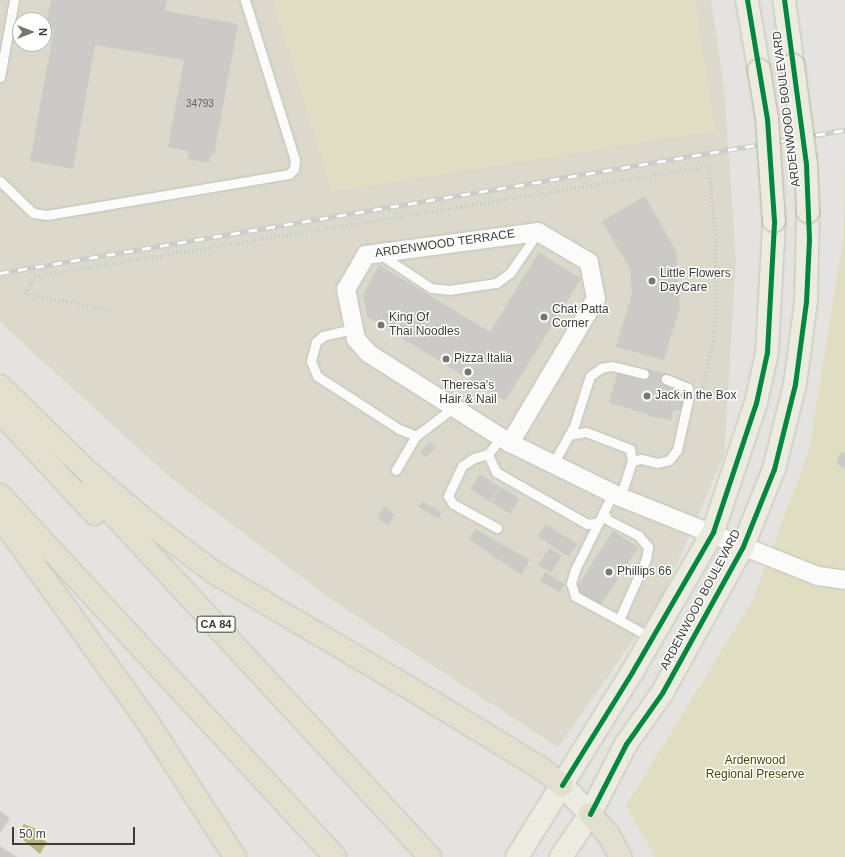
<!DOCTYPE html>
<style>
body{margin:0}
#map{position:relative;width:845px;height:857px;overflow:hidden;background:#e4e3dd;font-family:Helvetica,sans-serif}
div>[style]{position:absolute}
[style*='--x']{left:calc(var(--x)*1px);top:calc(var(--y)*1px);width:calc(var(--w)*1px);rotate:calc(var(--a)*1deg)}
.built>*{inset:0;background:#dad9cb}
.green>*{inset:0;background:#e0dec2}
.water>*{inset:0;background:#bab57e}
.building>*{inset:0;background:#cbcac5;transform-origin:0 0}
.path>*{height:2.5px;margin-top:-1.25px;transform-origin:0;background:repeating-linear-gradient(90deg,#c3c3c0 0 1px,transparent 0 4px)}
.roads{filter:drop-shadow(0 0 1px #c1c0bb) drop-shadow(0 0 1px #c1c0bb)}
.lane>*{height:9px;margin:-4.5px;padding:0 4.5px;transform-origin:4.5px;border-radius:4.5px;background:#fbfbfa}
.street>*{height:18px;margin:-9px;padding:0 9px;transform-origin:9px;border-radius:9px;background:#fbfbfa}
.primary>*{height:22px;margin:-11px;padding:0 11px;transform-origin:11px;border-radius:11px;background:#ecebe0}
.highway>*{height:22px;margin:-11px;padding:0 11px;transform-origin:11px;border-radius:11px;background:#e1e0cf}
.rail>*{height:4.5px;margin-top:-2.25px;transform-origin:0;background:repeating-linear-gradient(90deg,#fff 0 9px,#ccccca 0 18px);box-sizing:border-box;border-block:1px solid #ccccca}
.bridges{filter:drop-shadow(0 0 1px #b3b09c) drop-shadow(0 0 1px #b3b09c)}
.primary-bridge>*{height:22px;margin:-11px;padding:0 11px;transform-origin:11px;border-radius:11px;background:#ecebe0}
.cycleway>*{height:5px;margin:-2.5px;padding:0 2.5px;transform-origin:2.5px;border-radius:2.5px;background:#00873e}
.dots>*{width:11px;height:11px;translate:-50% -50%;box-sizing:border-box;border:2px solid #fff;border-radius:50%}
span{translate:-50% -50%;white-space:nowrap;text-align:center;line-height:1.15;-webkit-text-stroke:3px #fff;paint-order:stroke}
.number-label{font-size:10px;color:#63625e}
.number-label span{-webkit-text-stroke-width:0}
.shield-label span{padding:1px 3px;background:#fff;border:1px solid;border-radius:3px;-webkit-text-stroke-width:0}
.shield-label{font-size:11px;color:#3d3d38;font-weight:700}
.street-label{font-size:12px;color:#3d3d38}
.poi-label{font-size:12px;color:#3d3d38}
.left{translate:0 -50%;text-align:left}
.park-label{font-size:12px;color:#4c4609}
.north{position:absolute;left:12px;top:12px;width:40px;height:40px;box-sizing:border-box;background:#fff;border:1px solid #b1b1af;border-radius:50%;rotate:90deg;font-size:11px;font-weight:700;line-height:16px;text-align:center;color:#3d3d38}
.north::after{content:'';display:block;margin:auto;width:14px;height:18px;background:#777772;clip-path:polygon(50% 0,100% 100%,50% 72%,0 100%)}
.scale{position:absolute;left:12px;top:827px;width:123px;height:18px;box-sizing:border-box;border:2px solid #3d3d38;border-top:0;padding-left:5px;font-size:12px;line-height:14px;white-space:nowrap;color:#3d3d38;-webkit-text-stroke:3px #fff;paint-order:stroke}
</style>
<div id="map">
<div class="built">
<div style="clip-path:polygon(evenodd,0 0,711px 0,724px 87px,736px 259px,724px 455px,661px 601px,558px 747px,335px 602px,172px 479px,0 322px,0 0,20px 20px,44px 20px,44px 44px,20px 44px,20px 20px)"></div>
</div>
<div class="green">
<div style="clip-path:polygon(273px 0,695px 0,715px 131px,332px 192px)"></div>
<div style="clip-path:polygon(845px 168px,845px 857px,655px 857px,626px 806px,753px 600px,809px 451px,843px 240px)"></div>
</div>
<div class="water">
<div style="clip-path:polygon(24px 824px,36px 829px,38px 837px,47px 842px,40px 854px,17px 835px)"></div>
</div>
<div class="building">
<div style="clip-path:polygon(51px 0,167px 0,165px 11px,238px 24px,214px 155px,211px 154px,209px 163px,188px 159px,189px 151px,168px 147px,184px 60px,95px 45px,73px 169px,30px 161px,54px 29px,46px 27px)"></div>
<div style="clip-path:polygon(645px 196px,676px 251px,680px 306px,664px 360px,616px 347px,632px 294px,630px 269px,602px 221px)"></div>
<div style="clip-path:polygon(539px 252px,581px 279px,505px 401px,367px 317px,363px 295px,379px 265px,490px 332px)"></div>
<div style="clip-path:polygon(645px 368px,667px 374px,665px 383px,679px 387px,677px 398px,683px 400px,680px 411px,673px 410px,671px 420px,647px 416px,648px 414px,609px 403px,618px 371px,643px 377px)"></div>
<div style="left:430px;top:442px;width:8px;height:14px;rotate:45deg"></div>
<div style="clip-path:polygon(840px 452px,845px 453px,845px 469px,837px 464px)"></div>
<div style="left:480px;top:474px;width:24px;height:18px;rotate:33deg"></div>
<div style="left:501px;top:487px;width:22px;height:18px;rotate:32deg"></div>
<div style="left:422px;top:501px;width:23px;height:7px;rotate:31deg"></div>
<div style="left:384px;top:507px;width:13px;height:13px;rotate:32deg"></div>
<div style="left:546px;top:524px;width:37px;height:15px;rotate:33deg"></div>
<div style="clip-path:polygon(475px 529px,530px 560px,521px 575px,469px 539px)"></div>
<div style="left:613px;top:531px;width:30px;height:70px;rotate:33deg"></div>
<div style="left:549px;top:548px;width:15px;height:20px;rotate:32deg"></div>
<div style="left:545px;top:572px;width:23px;height:10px;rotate:31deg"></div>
<div style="clip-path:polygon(0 811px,10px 818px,0 833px)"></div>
<div style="clip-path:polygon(0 846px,17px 857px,0 857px)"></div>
</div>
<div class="path">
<div style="--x:111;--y:310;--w:87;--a:-169.5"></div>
<div style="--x:25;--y:294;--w:20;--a:-63"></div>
<div style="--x:34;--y:276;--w:684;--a:-9.26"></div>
<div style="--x:709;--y:166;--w:72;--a:84.4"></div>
<div style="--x:716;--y:238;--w:94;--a:90.6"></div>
<div style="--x:715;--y:332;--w:63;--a:101.8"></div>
</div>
<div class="roads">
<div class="lane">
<div style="--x:0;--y:77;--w:78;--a:-79.7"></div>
<div style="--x:0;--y:181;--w:46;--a:44.1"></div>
<div style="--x:33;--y:213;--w:14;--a:8"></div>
<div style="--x:47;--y:215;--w:245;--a:-9.6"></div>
<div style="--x:289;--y:174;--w:7;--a:-45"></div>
<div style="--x:294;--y:169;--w:9;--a:-84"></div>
<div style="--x:295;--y:160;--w:168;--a:-107.4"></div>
<div style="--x:381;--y:255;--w:60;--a:33.4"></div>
<div style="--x:431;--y:288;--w:18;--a:6"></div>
<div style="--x:449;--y:290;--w:48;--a:-8.5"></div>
<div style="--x:496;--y:283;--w:17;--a:-36"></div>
<div style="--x:510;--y:273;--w:50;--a:-55.7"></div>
<div style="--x:353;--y:329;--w:31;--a:167"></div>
<div style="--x:323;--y:336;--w:9;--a:139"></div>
<div style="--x:316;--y:342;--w:20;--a:105"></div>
<div style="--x:311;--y:361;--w:16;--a:68"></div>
<div style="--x:317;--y:376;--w:98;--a:32.9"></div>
<div style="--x:399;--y:429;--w:18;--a:22"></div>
<div style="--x:569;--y:435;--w:17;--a:-10"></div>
<div style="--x:586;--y:432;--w:47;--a:21.1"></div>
<div style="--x:630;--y:449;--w:12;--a:81"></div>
<div style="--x:632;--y:461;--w:38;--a:108"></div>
<div style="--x:488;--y:454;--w:20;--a:66"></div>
<div style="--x:496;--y:472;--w:105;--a:29.7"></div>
<div style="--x:587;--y:524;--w:12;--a:-9"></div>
<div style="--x:632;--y:461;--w:9;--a:-13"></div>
<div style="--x:641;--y:459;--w:17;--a:13"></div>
<div style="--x:658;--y:463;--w:11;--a:-15"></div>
<div style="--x:669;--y:460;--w:13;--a:-51"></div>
<div style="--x:677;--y:450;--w:55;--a:-77.5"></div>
<div style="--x:689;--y:396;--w:8;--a:-97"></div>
<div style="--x:688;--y:388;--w:24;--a:-158"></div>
<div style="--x:553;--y:464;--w:43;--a:-61.1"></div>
<div style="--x:574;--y:426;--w:52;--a:-72.3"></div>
<div style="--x:590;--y:376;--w:14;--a:-36"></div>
<div style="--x:601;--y:368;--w:11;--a:-10"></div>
<div style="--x:612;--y:366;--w:33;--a:14"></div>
<div style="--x:396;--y:470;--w:39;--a:-60"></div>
<div style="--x:416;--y:436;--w:48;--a:-37.3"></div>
<div style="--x:613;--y:493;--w:86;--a:116.3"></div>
<div style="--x:575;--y:570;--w:14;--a:107"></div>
<div style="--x:571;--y:583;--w:14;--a:73"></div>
<div style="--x:575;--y:596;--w:88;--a:28.6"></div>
<div style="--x:603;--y:512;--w:9;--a:58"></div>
<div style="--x:608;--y:520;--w:34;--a:27"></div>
<div style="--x:638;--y:535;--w:16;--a:50"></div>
<div style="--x:648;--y:547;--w:12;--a:99"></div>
<div style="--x:646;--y:559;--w:67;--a:113.9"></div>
<div style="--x:497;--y:528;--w:50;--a:-151.4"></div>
<div style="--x:453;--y:504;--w:9;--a:-122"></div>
<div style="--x:448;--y:496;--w:33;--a:-65"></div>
<div style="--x:462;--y:466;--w:14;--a:-34"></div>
<div style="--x:474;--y:458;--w:15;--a:-16"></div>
<div style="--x:488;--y:454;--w:22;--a:-51"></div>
</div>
<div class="street">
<div style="--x:510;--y:443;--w:168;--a:-59.2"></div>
<div style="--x:596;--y:299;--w:38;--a:-101"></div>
<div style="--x:589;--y:262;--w:59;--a:-149.5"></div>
<div style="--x:538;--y:232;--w:174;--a:172.4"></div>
<div style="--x:366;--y:255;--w:39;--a:120"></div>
<div style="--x:346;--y:289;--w:51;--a:78.7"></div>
<div style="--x:356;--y:339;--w:18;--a:49"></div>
<div style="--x:368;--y:353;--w:168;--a:32.4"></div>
<div style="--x:510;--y:443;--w:123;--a:26.1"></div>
<div style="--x:620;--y:497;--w:213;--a:21.8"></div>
<div style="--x:818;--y:576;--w:27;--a:8"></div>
</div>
<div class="primary">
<div style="--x:747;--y:0;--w:71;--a:80.3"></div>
<div style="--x:784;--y:0;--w:66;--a:82.1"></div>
<div style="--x:562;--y:785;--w:40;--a:46"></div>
<div style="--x:517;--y:857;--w:218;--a:-58.1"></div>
<div style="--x:632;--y:672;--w:162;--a:-59.9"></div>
<div style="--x:713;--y:532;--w:136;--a:-71.6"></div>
<div style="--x:756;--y:403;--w:52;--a:-77.8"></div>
<div style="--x:767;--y:352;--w:131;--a:-86.9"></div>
<div style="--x:561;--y:857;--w:52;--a:-56"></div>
<div style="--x:590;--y:814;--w:79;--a:-62.8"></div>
<div style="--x:626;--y:744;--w:62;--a:-54.8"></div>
<div style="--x:662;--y:693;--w:168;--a:-61.1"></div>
<div style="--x:743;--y:546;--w:83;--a:-68.1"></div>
<div style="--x:774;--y:469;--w:88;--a:-76.1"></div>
<div style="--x:795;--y:384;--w:83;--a:-82.4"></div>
<div style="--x:806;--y:302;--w:90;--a:-88.7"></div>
</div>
<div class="highway">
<div style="--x:0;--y:386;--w:122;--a:44.3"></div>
<div style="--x:87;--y:471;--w:85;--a:40.2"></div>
<div style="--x:152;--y:526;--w:79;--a:36.7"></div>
<div style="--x:215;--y:573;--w:222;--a:30.6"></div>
<div style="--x:406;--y:686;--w:158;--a:31.3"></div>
<div style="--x:541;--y:768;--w:27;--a:39"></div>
<div style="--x:0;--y:412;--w:139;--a:47"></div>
<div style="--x:90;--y:489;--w:501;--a:47.26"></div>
<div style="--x:0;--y:495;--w:493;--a:47.2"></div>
<div style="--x:0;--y:517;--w:248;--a:54.2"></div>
<div style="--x:145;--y:718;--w:166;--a:57.1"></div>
<div style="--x:590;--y:814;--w:27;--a:48"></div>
<div style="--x:608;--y:834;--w:26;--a:61"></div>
</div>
</div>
<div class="rail">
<div style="--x:0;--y:273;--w:857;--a:-9.61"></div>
</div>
<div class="bridges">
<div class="primary-bridge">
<div style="--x:793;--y:65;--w:100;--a:82.5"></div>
<div style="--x:806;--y:164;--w:48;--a:87.6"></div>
<div style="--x:759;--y:70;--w:50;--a:80.7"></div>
<div style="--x:767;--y:119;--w:102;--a:86.1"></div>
</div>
</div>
<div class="cycleway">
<div style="--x:562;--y:785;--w:133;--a:-58.2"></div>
<div style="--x:632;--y:672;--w:162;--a:-59.9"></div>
<div style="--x:713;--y:532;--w:136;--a:-71.6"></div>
<div style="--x:756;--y:403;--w:52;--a:-77.8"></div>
<div style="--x:767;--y:352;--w:131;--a:-86.9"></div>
<div style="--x:774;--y:221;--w:102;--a:-93.9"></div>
<div style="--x:767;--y:119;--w:121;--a:-99.5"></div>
<div style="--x:590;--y:814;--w:79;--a:-62.8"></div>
<div style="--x:626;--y:744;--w:62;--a:-54.8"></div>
<div style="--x:662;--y:693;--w:168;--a:-61.1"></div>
<div style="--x:743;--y:546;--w:83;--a:-68.1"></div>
<div style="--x:774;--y:469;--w:88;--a:-76.1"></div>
<div style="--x:795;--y:384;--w:83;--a:-82.4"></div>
<div style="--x:806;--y:302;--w:63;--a:-87.3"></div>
<div style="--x:809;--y:239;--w:75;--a:-92.3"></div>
<div style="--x:806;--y:164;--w:165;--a:-97.6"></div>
</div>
<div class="dots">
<div style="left:652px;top:281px;background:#777772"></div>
<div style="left:544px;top:317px;background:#777772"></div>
<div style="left:381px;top:325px;background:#777772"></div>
<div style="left:446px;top:359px;background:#777772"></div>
<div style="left:468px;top:372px;background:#777772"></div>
<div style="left:647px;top:396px;background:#777772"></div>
<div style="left:609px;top:572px;background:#777772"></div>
</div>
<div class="number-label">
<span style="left:200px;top:104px">34793</span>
</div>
<div class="shield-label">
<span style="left:216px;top:624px">CA 84</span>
</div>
<div class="street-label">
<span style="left:787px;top:109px;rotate:-97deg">ARDENWOOD BOULEVARD</span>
<span style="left:445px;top:244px;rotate:-8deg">ARDENWOOD TERRACE</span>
<span style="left:701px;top:600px;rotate:-62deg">ARDENWOOD BOULEVARD</span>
</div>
<div class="poi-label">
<span class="left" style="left:660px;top:281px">Little Flowers<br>DayCare</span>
<span class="left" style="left:552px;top:317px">Chat Patta<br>Corner</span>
<span class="left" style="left:389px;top:325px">King Of<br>Thai Noodles</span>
<span class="left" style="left:454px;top:359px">Pizza Italia</span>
<span style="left:468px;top:393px">Theresa's<br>Hair &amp; Nail</span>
<span class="left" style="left:655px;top:396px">Jack in the Box</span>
<span class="left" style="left:617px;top:572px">Phillips 66</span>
</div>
<div class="park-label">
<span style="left:755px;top:768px">Ardenwood<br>Regional Preserve</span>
</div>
<div class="north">N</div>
<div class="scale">50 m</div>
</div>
